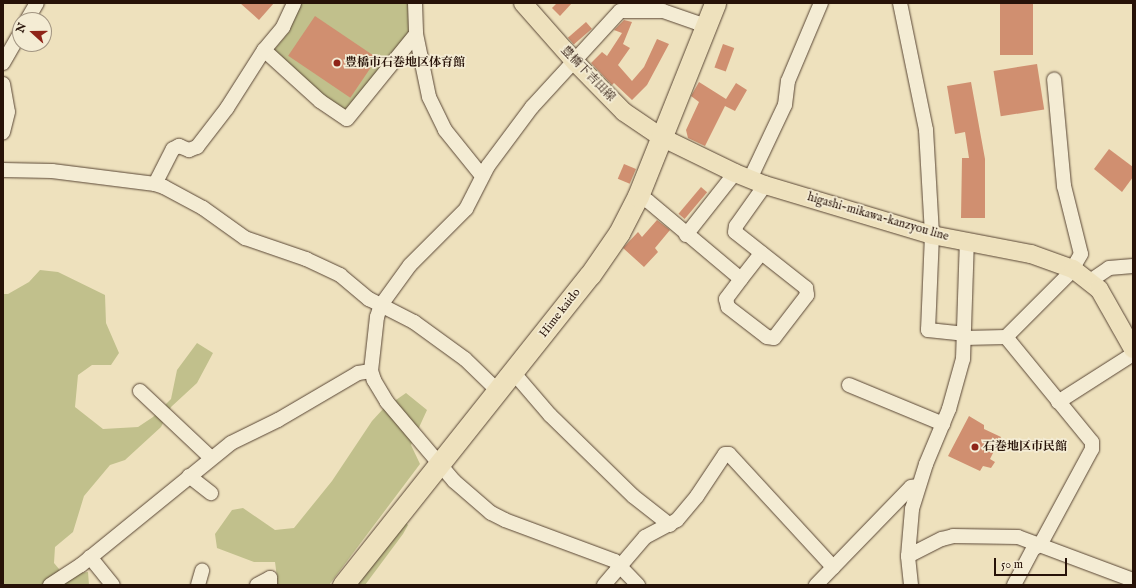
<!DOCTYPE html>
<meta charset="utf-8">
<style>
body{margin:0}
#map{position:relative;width:1136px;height:588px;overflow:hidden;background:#eee1bd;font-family:"IM FELL English","Noto Serif JP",serif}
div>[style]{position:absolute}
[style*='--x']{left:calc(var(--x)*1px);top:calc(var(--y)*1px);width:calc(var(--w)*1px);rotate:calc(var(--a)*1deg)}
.green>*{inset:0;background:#c1c08c}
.building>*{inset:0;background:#d08f70;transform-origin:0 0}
.roads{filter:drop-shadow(0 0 1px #594635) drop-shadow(0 0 1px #594635)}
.minor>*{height:14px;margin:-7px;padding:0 7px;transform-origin:7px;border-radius:7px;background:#f4ecd4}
.major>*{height:18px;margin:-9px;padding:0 9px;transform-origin:9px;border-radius:9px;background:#eee1bd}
.highway>*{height:21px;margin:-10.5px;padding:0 10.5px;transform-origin:10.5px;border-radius:10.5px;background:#eee1bd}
.dots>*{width:11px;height:11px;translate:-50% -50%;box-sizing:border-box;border:2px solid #f4ecd4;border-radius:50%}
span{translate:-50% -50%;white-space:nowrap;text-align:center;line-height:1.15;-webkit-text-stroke:3.5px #f4ecd4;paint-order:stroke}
.poi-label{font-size:12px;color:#271208;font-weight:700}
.left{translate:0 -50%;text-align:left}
.street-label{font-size:12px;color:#271208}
.frame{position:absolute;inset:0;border:4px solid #271208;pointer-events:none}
.north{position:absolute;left:12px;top:12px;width:40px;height:40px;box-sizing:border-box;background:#f4ecd4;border:1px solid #a29582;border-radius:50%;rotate:291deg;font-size:11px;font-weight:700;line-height:16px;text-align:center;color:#271208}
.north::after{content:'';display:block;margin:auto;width:14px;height:18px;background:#8f2418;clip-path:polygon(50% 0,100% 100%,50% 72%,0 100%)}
.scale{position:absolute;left:994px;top:558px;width:73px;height:18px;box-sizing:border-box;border:2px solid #271208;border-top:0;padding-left:5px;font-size:12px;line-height:14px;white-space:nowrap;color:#271208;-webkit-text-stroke:3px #f4ecd4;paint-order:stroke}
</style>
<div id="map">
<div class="green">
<div style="clip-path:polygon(300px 3px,412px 3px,413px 31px,346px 114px,322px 98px,273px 51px,289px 32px)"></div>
<div style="clip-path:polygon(40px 270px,58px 272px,105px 295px,106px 323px,119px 353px,111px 365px,92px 365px,78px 375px,75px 407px,103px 429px,138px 427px,153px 417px,171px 399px,177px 370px,197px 343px,213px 353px,197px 383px,171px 407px,161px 427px,125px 460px,110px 465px,84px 496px,73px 532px,55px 547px,54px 563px,64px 575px,88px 572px,89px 585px,3px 585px,3px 294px,8px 294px,29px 282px)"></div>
<div style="clip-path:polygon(406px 393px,427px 410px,411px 445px,420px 464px,329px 585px,278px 585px,275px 562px,254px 562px,217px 548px,215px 534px,232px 510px,243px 508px,275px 530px,294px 528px,332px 481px,372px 421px,383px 409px)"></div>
<div style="clip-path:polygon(405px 522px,408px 525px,403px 534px,365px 585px,355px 585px)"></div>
</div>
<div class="building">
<div style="clip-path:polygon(240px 3px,274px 3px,259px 20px)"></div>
<div style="clip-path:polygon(557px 3px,572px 3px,560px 16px,552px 8px)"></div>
<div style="left:1000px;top:3px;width:33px;height:52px"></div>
<div style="left:315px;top:16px;width:75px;height:48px;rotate:34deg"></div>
<div style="clip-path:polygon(624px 20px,632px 22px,623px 44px,630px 48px,618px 65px,632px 81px,644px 67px,657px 39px,669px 44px,647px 85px,632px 100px,614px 83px,612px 85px,591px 63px,602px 52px,607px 56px,622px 33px,614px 30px)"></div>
<div style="left:586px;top:22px;width:9px;height:24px;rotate:49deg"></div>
<div style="left:723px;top:44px;width:12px;height:25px;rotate:20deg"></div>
<div style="left:1037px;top:64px;width:46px;height:44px;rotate:81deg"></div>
<div style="clip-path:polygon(699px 82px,726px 99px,736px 83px,747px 90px,735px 111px,725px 106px,705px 146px,688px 138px,686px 130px,699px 102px,691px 96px)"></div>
<div style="clip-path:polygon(971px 82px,985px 159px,985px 218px,961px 218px,962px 158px,969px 158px,965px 132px,955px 134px,947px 86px)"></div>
<div style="clip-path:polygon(1109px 149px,1133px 167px,1133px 177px,1122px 192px,1094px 169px)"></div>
<div style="left:624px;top:164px;width:13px;height:16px;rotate:23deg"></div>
<div style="left:701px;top:187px;width:8px;height:35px;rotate:40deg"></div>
<div style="clip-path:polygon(657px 220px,670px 230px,655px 248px,658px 252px,644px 267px,623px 248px,638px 232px,642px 237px)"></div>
<div style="clip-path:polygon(969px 416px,984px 425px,984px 429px,1001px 437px,990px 459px,995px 462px,991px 468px,983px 466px,980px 471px,948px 456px)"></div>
</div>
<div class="roads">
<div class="minor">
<div style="--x:415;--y:3;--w:31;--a:88"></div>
<div style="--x:416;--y:34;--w:64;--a:78.3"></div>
<div style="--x:429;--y:97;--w:37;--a:64"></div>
<div style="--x:445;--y:130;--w:59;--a:51.2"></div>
<div style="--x:900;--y:3;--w:130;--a:78.4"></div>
<div style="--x:926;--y:130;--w:105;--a:86.7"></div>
<div style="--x:932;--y:235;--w:95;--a:92.4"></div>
<div style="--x:928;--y:330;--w:36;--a:6"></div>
<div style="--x:27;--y:20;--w:20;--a:-60"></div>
<div style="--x:264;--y:50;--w:76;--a:42.3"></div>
<div style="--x:320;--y:101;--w:32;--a:34"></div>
<div style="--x:347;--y:119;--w:109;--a:-50.9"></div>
<div style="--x:3;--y:63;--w:34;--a:-60"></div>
<div style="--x:3;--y:84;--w:28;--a:80"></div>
<div style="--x:8;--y:112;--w:21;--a:104"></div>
<div style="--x:3;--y:170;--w:49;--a:1.2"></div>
<div style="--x:52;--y:171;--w:104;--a:7.2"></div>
<div style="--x:155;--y:184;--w:9;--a:18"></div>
<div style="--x:164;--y:187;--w:44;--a:28.3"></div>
<div style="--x:203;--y:208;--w:52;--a:35.5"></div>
<div style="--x:245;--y:238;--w:65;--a:19"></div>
<div style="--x:306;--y:259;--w:38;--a:25"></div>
<div style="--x:340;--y:275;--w:38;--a:40"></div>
<div style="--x:369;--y:299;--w:51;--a:27.1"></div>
<div style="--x:414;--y:322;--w:63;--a:36"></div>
<div style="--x:465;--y:359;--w:46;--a:44.1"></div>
<div style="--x:750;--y:179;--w:82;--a:-64.7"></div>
<div style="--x:785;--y:105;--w:24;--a:-83"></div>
<div style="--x:788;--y:81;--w:85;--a:-67.1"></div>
<div style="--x:155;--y:184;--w:39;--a:-63"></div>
<div style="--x:173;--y:149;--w:7;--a:-27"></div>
<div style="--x:179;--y:146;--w:11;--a:22"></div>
<div style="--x:189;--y:150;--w:9;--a:-21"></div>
<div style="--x:197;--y:147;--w:49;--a:-52.4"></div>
<div style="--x:227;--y:108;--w:69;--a:-57.5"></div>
<div style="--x:264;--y:50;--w:30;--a:-50"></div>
<div style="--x:283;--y:27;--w:26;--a:-65"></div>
<div style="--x:638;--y:196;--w:11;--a:27"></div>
<div style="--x:648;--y:201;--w:121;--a:40"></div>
<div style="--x:741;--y:279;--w:33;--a:-52"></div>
<div style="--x:686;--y:235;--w:79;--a:-51.7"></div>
<div style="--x:741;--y:279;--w:25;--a:127"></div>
<div style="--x:726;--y:299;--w:8;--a:76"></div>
<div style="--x:728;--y:307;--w:49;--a:37.6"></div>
<div style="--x:767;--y:337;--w:7;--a:8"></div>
<div style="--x:774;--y:338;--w:54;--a:-52.5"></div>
<div style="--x:807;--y:295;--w:7;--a:-98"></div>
<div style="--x:806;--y:288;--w:90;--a:-141.7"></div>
<div style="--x:735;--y:232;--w:6;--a:-81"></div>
<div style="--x:736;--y:226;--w:50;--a:-54.7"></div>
<div style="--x:1090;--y:281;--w:23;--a:-34"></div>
<div style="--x:1109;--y:268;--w:24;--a:-5"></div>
<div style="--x:1006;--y:337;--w:136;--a:50.7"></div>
<div style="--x:1092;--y:442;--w:7;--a:90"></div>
<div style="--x:1092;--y:449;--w:109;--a:118.4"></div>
<div style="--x:1040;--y:545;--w:8;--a:150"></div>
<div style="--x:1033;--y:549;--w:41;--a:117.8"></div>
<div style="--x:964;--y:338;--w:42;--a:-1.4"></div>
<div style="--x:1006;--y:337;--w:91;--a:-45"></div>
<div style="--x:1070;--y:273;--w:22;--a:-60"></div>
<div style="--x:1081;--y:254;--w:70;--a:-104"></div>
<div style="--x:1064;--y:186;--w:107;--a:-95.3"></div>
<div style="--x:513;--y:372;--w:57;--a:49.3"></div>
<div style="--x:550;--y:415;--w:116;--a:44.3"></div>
<div style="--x:633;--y:496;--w:47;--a:38.1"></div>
<div style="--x:849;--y:385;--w:102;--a:22.5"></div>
<div style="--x:140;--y:391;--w:98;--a:43.3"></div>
<div style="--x:1058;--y:402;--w:89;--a:-32.6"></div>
<div style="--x:189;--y:476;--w:28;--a:38"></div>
<div style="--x:908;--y:556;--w:38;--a:-27"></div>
<div style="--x:942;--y:539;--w:11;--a:-15"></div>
<div style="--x:953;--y:536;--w:65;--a:0.9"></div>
<div style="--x:1018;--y:537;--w:123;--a:20.5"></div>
<div style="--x:90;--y:557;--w:36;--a:51"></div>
<div style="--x:50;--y:585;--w:37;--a:-33"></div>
<div style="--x:81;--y:565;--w:193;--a:-39.1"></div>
<div style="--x:231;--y:443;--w:52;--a:-26.1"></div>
<div style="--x:278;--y:420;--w:93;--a:-30.4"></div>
<div style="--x:358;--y:373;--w:13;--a:-9"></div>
<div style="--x:198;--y:585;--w:15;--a:-74"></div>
<div style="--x:257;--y:585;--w:15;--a:-28"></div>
<div style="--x:270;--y:578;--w:7;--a:90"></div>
<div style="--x:604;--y:585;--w:63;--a:-49.5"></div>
<div style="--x:645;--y:537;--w:36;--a:-28"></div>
<div style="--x:677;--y:520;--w:31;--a:-50"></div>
<div style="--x:697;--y:496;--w:50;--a:-56.3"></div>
<div style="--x:725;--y:454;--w:4;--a:0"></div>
<div style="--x:729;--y:454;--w:154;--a:47.4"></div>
<div style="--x:638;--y:585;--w:33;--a:-134"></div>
<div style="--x:615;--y:561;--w:117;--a:-159.6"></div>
<div style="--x:505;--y:520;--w:16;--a:-153"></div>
<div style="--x:491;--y:513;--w:49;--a:-139.1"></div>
<div style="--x:454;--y:481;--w:104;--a:-130.3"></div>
<div style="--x:387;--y:402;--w:26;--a:-121"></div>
<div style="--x:374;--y:380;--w:9;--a:-108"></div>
<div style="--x:371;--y:371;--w:54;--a:-83.7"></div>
<div style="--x:377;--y:317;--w:13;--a:-72"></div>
<div style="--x:381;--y:305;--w:49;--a:-54.1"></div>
<div style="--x:410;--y:265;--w:79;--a:-45"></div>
<div style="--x:466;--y:209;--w:48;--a:-62.9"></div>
<div style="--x:488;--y:166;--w:74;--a:-53.3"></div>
<div style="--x:532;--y:107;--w:130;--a:-47.5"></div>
<div style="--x:620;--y:11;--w:43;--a:0"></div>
<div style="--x:663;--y:11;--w:46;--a:19.2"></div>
<div style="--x:816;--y:585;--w:136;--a:-45.9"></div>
<div style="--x:911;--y:487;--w:7;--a:-8"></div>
<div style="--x:911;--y:585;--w:29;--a:-96"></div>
<div style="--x:908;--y:556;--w:47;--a:-85.1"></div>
<div style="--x:912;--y:509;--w:47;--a:-72.7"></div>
<div style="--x:926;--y:464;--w:60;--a:-67.3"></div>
<div style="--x:949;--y:409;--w:52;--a:-74.4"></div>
<div style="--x:963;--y:359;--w:118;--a:-88.1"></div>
</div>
<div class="major">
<div style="--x:523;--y:3;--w:79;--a:48.6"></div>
<div style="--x:575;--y:62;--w:70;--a:45.6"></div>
<div style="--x:624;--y:112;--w:45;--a:34"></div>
<div style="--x:661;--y:137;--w:82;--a:25.9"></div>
<div style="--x:735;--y:173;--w:32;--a:22"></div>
<div style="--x:765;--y:185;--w:174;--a:16.7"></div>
<div style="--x:932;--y:235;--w:101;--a:10.9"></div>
<div style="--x:1031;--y:254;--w:45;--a:19.7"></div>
<div style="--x:1073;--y:269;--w:33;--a:38"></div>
<div style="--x:1099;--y:289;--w:69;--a:60.5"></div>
</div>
<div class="highway">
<div style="--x:343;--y:585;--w:396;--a:-51.5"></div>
<div style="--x:590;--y:275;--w:51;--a:-55.4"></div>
<div style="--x:619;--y:233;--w:42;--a:-62.8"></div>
<div style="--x:638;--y:196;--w:208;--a:-68.2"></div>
</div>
</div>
<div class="dots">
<div style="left:337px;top:63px;background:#8f2418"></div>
<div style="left:975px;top:447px;background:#8f2418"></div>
</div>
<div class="poi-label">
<span class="left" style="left:345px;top:63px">豊橋市石巻地区体育館</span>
<span class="left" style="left:983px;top:447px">石巻地区市民館</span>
</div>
<div class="street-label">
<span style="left:588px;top:74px;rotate:46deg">豊橋下吉田線</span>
<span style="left:878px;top:217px;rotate:16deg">higashi-mikawa-kanzyou line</span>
<span style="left:560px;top:313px;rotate:-52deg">Hime kaido</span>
</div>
<div class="frame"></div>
<div class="north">N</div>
<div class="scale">50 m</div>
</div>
